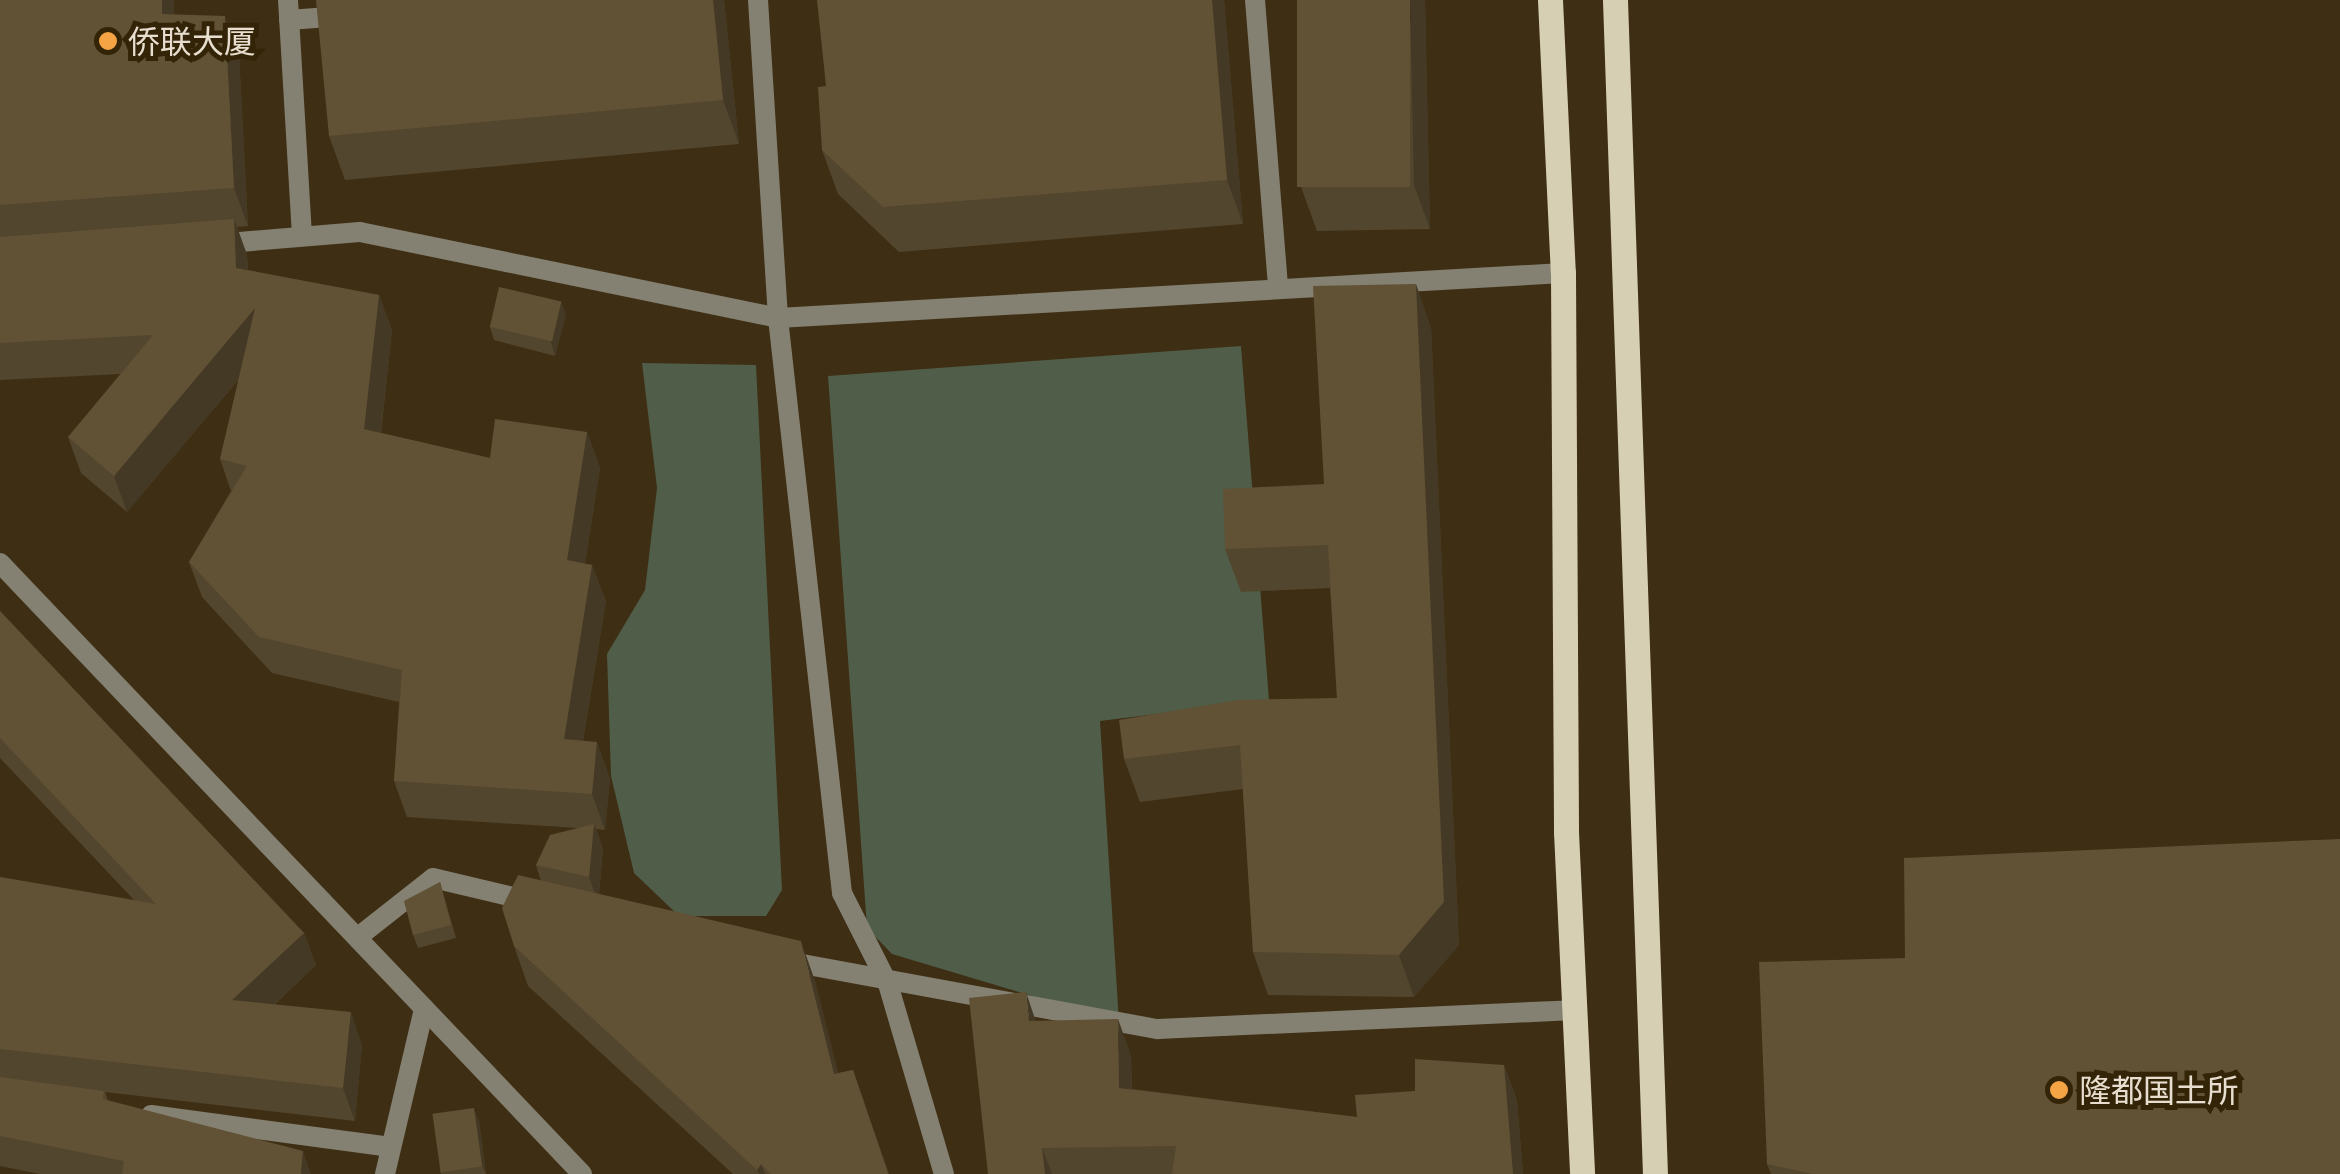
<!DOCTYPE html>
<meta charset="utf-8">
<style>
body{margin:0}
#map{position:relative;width:2340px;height:1174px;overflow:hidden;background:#3e2e13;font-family:Lato,"Noto Sans SC",sans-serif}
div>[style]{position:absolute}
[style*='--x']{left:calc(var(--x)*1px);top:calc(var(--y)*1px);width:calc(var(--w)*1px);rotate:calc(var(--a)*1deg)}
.green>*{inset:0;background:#505d49}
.service>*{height:20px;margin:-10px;padding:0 10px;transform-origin:10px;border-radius:10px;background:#848072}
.minor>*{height:20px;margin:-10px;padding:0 10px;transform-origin:10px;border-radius:10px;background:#848072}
.tertiary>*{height:20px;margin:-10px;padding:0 10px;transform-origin:10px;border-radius:10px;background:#848072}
.primary>*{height:25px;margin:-12.5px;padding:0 12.5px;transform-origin:12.5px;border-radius:12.5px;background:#d7cfb3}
.wall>*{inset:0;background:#53462e}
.shaded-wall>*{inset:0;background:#443925}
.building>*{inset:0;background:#615135;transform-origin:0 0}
.dots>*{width:28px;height:28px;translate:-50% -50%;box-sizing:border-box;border:5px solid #332408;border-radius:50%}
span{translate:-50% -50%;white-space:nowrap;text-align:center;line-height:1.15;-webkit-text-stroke:10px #332408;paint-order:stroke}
.poi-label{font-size:32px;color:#e8decf}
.left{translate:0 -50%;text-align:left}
</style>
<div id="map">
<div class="green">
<div style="clip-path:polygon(1241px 346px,1269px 700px,1100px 721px,1119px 1022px,892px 954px,867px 928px,828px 376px)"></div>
<div style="clip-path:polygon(642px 363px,756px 365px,782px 890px,766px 916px,679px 916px,634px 873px,611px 776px,607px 654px,645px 590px,657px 488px)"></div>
</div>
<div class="service">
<div style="--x:288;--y:0;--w:236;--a:86.6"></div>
<div style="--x:1255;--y:0;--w:290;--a:85.4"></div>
<div style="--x:289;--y:20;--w:53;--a:-4.3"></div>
</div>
<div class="minor">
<div style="--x:758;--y:0;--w:319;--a:86.4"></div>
<div style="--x:778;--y:318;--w:579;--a:83.65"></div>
<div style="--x:842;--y:893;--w:102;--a:63.2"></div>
<div style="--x:888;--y:984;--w:198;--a:73.6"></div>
<div style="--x:216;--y:244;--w:144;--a:-4.8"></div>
<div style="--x:360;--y:232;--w:427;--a:11.6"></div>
<div style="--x:778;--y:318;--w:786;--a:-3.28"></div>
<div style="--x:358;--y:937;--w:95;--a:-38.2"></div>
<div style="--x:433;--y:878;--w:104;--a:13.4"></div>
<div style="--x:786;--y:961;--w:378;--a:10.4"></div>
<div style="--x:1158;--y:1029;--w:416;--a:-2.6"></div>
<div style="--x:151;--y:1115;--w:242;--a:7.6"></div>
<div style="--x:385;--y:1174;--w:170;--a:-76.7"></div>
</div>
<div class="tertiary">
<div style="--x:0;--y:563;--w:844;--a:46.39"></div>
</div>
<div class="primary">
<div style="--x:1550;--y:0;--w:273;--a:87.3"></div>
<div style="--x:1563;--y:273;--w:559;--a:89.69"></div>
<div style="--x:1566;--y:832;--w:342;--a:87.3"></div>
<div style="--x:1615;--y:0;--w:1175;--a:88.05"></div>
</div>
<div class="wall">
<div style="clip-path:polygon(0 0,174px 14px,239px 54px,248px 226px,237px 227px,247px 255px,248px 270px,379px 295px,392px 330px,381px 433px,490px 458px,587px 432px,600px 468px,585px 564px,592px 565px,606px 601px,583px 741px,610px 778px,605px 830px,596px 829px,603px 849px,599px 894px,815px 981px,838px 1073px,853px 1070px,889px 1174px,733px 1174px,528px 986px,514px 946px,541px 881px,536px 865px,578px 828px,407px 817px,394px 781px,399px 702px,272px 673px,202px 597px,189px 562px,231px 491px,220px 459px,239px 379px,127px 512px,81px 473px,68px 437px,121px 374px,0 380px)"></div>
<div style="clip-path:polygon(724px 0,739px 144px,345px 180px,329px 136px)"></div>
<div style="clip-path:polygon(1224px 0,1243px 224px,899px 252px,838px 194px,822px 150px,826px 86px)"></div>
<div style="clip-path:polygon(1425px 0,1430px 229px,1317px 231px,1301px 187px)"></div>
<div style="clip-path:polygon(566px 314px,555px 356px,494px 340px,490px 327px)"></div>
<div style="clip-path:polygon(1431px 327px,1459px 945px,1414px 997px,1268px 995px,1253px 952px,1243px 789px,1140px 802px,1124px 759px,1337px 698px,1330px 588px,1241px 592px,1225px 549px,1324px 484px)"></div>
<div style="clip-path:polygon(0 611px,304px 933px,316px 965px,274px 1005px,362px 1045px,355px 1121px,105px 1092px,108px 1101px,311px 1174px,40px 1174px,0 1166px,0 877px,134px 900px,0 758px)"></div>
<div style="clip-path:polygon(440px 882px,456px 938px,418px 948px,413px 935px)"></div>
<div style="clip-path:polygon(1905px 958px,2340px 1174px,1771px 1174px,1767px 1164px)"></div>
<div style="clip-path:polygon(1036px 1021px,1131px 1055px,1132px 1089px,1357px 1117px,1415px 1091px,1504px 1065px,1517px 1100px,1523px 1174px,988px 1174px)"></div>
<div style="clip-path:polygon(479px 1121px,486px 1174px,441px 1174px,440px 1171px)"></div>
</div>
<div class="shaded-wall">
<div style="clip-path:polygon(162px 0,174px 0,176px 52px,162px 14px)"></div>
<div style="clip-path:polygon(713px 0,724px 0,739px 144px,723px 100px)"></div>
<div style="clip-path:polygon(1212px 0,1224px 0,1243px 224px,1227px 180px)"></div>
<div style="clip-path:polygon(1410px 0,1425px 0,1430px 229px,1414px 185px)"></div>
<div style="clip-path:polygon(225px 16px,239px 54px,248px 226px,234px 188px)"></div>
<div style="clip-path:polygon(234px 219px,247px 255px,249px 303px,236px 268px)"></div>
<div style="clip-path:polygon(1416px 284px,1431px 327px,1459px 945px,1414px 997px,1399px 955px)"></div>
<div style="clip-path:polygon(379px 295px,392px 330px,377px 465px,364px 429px)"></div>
<div style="clip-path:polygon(561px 301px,566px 314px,555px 356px,551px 342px)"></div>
<div style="clip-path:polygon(255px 308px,268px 344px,127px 512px,114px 476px)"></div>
<div style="clip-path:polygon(587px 432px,600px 468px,580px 595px,567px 560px)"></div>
<div style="clip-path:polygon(592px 565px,606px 601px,577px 775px,564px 739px)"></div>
<div style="clip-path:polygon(597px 742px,610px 778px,605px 830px,592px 794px)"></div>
<div style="clip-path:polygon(594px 824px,603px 849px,598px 902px,589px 877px)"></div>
<div style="clip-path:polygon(304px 933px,316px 965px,243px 1033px,232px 1000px)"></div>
<div style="clip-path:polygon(801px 941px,815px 981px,848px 1114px,834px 1074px)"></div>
<div style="clip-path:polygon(1026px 992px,1038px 1028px,1029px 1021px)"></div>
<div style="clip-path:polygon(351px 1012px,362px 1045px,355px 1121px,343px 1088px)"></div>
<div style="clip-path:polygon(1118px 1019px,1131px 1055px,1132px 1123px,1119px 1088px)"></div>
<div style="clip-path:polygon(1504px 1065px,1517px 1100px,1523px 1174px,1513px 1174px)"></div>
<div style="clip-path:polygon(474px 1108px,479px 1121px,486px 1174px,482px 1166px)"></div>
<div style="clip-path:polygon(1042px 1148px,1052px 1174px,1045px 1174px)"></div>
<div style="clip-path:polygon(303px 1151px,311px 1174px,301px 1174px)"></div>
<div style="clip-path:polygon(761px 1164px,765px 1174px,759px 1174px,757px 1170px)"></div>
</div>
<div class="building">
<div style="clip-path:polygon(0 0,162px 0,162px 14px,225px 16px,234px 188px,0 205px)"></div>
<div style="clip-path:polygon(316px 0,713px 0,723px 100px,329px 136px)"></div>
<div style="clip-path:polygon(817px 0,1212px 0,1227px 180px,883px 207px,822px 150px,818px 87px,826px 86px)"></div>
<div style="left:1297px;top:0;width:113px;height:187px"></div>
<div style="clip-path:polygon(234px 219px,236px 268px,379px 295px,364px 429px,490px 458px,495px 419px,587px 432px,567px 560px,592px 565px,564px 739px,597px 742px,592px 794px,394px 781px,402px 670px,259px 637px,189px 562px,247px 466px,220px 459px,255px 308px,114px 476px,68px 437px,153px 335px,0 343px,0 237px)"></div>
<div style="clip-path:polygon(1416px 284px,1444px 902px,1399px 955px,1253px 952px,1240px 745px,1124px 759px,1119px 720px,1238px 700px,1337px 698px,1328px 545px,1225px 549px,1223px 489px,1324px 484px,1313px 286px)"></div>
<div style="left:499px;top:287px;width:64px;height:41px;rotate:13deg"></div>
<div style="clip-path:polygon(0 611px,304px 933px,232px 1000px,351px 1012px,343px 1088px,0 1049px,0 877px,156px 904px,0 738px)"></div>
<div style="clip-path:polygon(594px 824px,589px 877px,536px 865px,550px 835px)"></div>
<div style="clip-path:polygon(2340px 839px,2340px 1174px,1813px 1174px,1767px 1164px,1759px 962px,1905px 958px,1904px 858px)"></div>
<div style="clip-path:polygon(518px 875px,801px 941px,834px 1074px,853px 1070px,888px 1174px,771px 1174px,761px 1164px,757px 1170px,514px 946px,502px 908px)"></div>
<div style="clip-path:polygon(440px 882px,451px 925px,413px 935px,404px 901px)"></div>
<div style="clip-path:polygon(1026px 992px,1029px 1021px,1118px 1019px,1119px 1088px,1357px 1117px,1355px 1095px,1415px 1091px,1415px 1059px,1504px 1065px,1513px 1174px,1172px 1174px,1176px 1146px,1042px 1148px,1045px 1174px,988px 1174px,969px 998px)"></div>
<div style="clip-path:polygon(0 1077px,104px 1091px,103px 1099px,303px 1151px,301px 1174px,122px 1174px,124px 1161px,0 1136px)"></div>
<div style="left:474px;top:1108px;width:59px;height:42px;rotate:82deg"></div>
</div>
<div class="dots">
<div style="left:108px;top:41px;background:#f4a444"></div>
<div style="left:2059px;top:1090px;background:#f4a444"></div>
</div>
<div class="poi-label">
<span class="left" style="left:128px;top:41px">侨联大厦</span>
<span class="left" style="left:2079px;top:1090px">隆都国土所</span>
</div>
</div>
